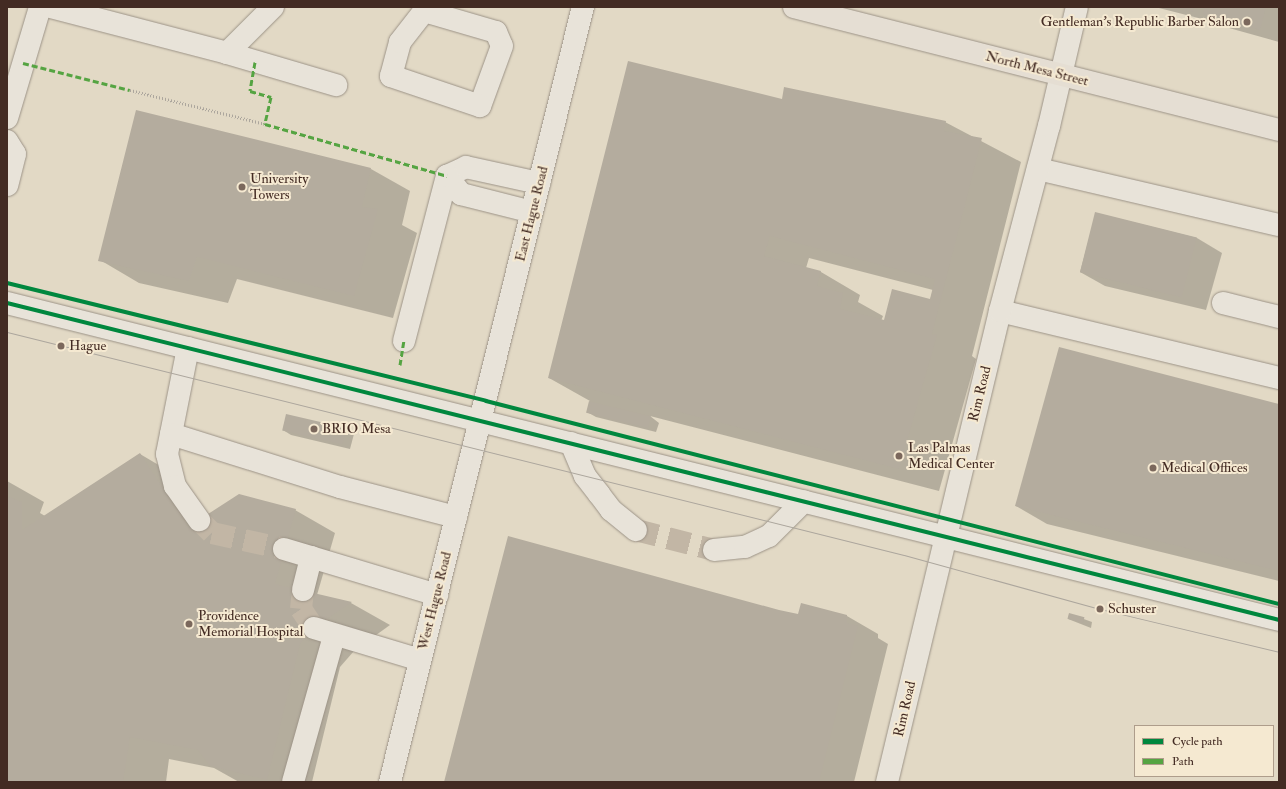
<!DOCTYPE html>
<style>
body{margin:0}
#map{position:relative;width:1286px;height:789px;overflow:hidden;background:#e2d9c5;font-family:"IM FELL Double Pica",serif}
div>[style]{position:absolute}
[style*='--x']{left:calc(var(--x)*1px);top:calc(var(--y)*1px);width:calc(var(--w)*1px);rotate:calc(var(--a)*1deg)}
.shadow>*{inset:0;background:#0003}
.building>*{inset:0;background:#b4ac9e;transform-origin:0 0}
.minor-tunnel>*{height:22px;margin-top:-11px;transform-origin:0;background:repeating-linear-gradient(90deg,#c2b6a5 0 22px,transparent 0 33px)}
.path>*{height:2.5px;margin-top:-1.25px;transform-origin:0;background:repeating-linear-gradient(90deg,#aca69d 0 1px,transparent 0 3px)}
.roads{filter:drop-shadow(0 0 1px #9c9387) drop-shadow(0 0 1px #9c9387)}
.minor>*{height:22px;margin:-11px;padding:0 11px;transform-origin:11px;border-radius:11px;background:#e8e3d9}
.major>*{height:22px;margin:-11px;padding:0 11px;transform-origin:11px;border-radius:11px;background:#e5ded3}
.tram>*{height:1px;margin:-0.5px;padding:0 0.5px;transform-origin:0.5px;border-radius:0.5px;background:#aca69d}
.quiet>*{height:3px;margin-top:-1.5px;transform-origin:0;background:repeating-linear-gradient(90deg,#55a442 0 6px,transparent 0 9px)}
.cycleway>*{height:4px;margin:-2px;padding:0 2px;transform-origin:2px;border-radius:2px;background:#00873e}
.dots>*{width:11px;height:11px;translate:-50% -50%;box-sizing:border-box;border:2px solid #f5e9d1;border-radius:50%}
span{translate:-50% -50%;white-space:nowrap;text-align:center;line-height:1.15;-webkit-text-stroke:4px #f5e9d1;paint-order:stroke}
.poi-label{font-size:14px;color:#432b23}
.right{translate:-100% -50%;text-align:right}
.left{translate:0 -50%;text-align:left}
.street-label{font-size:14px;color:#432b23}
.frame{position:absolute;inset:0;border:8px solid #432b23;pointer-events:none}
.legend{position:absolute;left:1134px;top:725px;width:140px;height:52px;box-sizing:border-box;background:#f5e9d1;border:1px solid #ae9d8b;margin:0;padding:5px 7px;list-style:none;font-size:12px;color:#432b23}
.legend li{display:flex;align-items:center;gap:8px;height:20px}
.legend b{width:20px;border:1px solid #ae9d8b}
</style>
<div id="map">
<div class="shadow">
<div style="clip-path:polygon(1155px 7px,1279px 7px,1279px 42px,1229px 28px,1211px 18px,1210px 21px)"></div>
<div style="clip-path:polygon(evenodd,783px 101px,945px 122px,1021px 162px,972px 356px,976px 359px,939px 491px,650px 416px,659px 423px,656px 432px,596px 417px,587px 412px,590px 401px,549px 378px,783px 101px,809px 258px,933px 290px,930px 300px,885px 322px,881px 321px,883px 316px,858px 302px,860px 295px,821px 272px,806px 268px,809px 258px)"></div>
<div style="clip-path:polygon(371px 169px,410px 191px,402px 225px,417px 233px,393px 318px,237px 279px,228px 303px,139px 283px,100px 260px)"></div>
<div style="clip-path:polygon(1096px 213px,1197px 238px,1222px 253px,1206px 310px,1105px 286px,1080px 272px)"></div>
<div style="clip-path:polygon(1279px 405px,1279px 581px,1047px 524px,1016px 506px)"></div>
<div style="clip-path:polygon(345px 429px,354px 434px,350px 449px,291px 435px,283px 430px)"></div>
<div style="clip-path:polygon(140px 454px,179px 477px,205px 517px,295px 510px,335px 533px,317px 595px,351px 603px,390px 625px,354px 651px,340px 667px,312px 782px,239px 782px,214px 768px,169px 759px,166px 782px,7px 782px,7px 481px,44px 502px,40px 513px,45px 516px)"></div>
<div style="clip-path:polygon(779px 611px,798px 615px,847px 616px,878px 634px,878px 638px,888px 644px,854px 782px,445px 782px)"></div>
<div style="clip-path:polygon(1070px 614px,1092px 622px,1091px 628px,1068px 619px)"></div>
</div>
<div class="building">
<div style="clip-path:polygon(1174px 7px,1194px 7px,1193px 12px)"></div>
<div style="clip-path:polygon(1204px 7px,1266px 7px,1260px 30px,1203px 14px)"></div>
<div style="clip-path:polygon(evenodd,628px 61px,782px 99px,784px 87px,946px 121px,944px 131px,982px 138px,932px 334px,937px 335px,899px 469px,548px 378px,628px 61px,770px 236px,935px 279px,930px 299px,892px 289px,884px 320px,840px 309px,843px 293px,817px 286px,821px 271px,764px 256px,770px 236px)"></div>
<div style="clip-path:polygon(136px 110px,371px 168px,362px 207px,378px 209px,354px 296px,197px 257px,189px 281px,98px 261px)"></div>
<div style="left:1095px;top:212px;width:105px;height:62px;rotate:14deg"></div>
<div style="clip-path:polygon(1059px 347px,1279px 404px,1279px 571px,1015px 506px)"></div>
<div style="left:589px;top:401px;width:64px;height:12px;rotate:14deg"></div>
<div style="left:286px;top:414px;width:62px;height:17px;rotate:13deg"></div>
<div style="clip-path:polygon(140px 453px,188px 527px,239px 494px,296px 509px,275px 584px,352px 602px,314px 628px,300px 644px,267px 780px,210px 766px,198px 750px,130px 737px,123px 782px,7px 782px,7px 496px,22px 502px,22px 530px)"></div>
<div style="clip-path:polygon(508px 536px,779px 610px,798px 614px,801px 603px,847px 615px,847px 623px,858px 626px,819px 782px,444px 782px)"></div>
<div style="left:1069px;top:613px;width:16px;height:6px;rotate:15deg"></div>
</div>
<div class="minor-tunnel">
<div style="--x:199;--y:520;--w:18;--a:45"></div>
<div style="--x:212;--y:533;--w:74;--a:12.5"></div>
<div style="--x:636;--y:530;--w:81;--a:14.4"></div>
<div style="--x:303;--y:590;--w:19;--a:96"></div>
<div style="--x:301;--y:609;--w:23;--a:56"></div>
</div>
<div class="path">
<div style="--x:130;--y:90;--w:139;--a:14.1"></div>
</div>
<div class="roads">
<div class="minor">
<div style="--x:51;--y:7;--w:182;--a:14.6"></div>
<div style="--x:227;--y:53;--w:114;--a:16.4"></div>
<div style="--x:424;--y:11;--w:75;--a:16.3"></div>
<div style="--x:496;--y:32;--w:15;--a:67"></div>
<div style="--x:502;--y:46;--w:64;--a:110.1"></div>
<div style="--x:480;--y:106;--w:94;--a:-161.4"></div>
<div style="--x:391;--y:76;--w:35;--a:-75"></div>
<div style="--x:400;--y:42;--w:39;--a:-52"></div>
<div style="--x:227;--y:53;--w:65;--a:-45"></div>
<div style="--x:7;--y:118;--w:116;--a:-73.4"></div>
<div style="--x:7;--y:141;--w:15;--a:58"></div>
<div style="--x:15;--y:154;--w:32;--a:104"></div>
<div style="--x:1038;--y:169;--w:247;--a:13.1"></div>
<div style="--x:447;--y:176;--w:23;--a:52"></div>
<div style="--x:461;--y:194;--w:73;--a:14.2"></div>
<div style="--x:7;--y:303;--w:1311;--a:13.99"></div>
<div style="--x:1223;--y:303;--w:58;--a:14"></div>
<div style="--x:1000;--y:311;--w:287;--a:13.5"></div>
<div style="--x:404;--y:341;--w:171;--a:-75.4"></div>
<div style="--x:447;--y:176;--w:21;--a:-25"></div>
<div style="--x:466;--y:167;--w:75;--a:12.4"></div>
<div style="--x:188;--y:348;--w:108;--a:101.2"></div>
<div style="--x:167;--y:454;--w:33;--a:76"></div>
<div style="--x:175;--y:486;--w:42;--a:54.8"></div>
<div style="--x:171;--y:434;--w:177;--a:17.4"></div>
<div style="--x:340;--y:487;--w:120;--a:14.5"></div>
<div style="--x:571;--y:443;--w:36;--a:67"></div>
<div style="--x:585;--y:476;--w:23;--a:52"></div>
<div style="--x:599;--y:494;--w:20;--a:53"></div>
<div style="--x:611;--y:510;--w:32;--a:39"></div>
<div style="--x:284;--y:549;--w:160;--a:16.7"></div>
<div style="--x:714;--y:550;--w:31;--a:-6"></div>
<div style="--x:745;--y:547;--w:26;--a:-25"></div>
<div style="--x:769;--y:536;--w:49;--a:-45"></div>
<div style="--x:303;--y:590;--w:34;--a:-76"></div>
<div style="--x:314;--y:628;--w:111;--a:16.8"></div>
<div style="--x:293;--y:782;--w:152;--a:-74.3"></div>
<div style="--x:390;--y:782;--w:799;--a:-76.02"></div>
<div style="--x:887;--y:782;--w:484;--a:-76.5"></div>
<div style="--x:1000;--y:311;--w:191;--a:-75.2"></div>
<div style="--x:1049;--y:126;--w:122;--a:-76.8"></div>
</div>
<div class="major">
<div style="--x:794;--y:7;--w:500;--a:14.23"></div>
</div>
</div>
<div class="tram">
<div style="--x:7;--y:332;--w:924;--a:13.96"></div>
<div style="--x:904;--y:555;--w:203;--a:15.4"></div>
<div style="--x:1100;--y:609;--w:184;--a:13.5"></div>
</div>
<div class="quiet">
<div style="--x:255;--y:62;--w:29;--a:100"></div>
<div style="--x:250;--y:91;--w:22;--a:16"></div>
<div style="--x:271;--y:97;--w:28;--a:103"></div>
<div style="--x:265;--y:124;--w:189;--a:15.9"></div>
<div style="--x:23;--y:63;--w:110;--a:14.2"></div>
<div style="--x:400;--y:365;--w:24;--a:-81"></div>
</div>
<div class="cycleway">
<div style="--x:7;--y:283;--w:493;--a:13.8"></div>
<div style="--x:486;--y:401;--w:819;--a:14.36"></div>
<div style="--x:7;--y:303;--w:1311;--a:13.99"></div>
</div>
<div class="dots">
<div style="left:1247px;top:22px;background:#7b685c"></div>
<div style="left:242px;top:187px;background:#7b685c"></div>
<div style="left:61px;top:346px;background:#7b685c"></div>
<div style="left:314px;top:429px;background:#7b685c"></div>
<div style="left:899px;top:456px;background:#7b685c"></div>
<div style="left:1153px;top:468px;background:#7b685c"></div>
<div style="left:1100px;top:609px;background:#7b685c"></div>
<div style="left:189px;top:624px;background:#7b685c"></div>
</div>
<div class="poi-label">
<span class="right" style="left:1239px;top:22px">Gentleman's Republic Barber Salon</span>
<span class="left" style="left:250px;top:187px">University<br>Towers</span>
<span class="left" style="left:69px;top:346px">Hague</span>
<span class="left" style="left:322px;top:429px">BRIO Mesa</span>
<span class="left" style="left:908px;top:456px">Las Palmas<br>Medical Center</span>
<span class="left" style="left:1161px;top:468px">Medical Offices</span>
<span class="left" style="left:1108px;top:609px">Schuster</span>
<span class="left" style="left:198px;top:624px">Providence<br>Memorial Hospital</span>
</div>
<div class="street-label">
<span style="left:1037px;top:69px;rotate:14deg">North Mesa Street</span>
<span style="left:532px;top:214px;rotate:-76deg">East Hague Road</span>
<span style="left:980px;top:394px;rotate:-76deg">Rim Road</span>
<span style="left:435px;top:601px;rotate:-76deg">West Hague Road</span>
<span style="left:905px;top:709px;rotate:-77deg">Rim Road</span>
</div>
<div class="frame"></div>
<ul class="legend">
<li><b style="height:5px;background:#00873e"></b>Cycle path</li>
<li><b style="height:5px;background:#55a442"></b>Path</li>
</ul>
</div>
